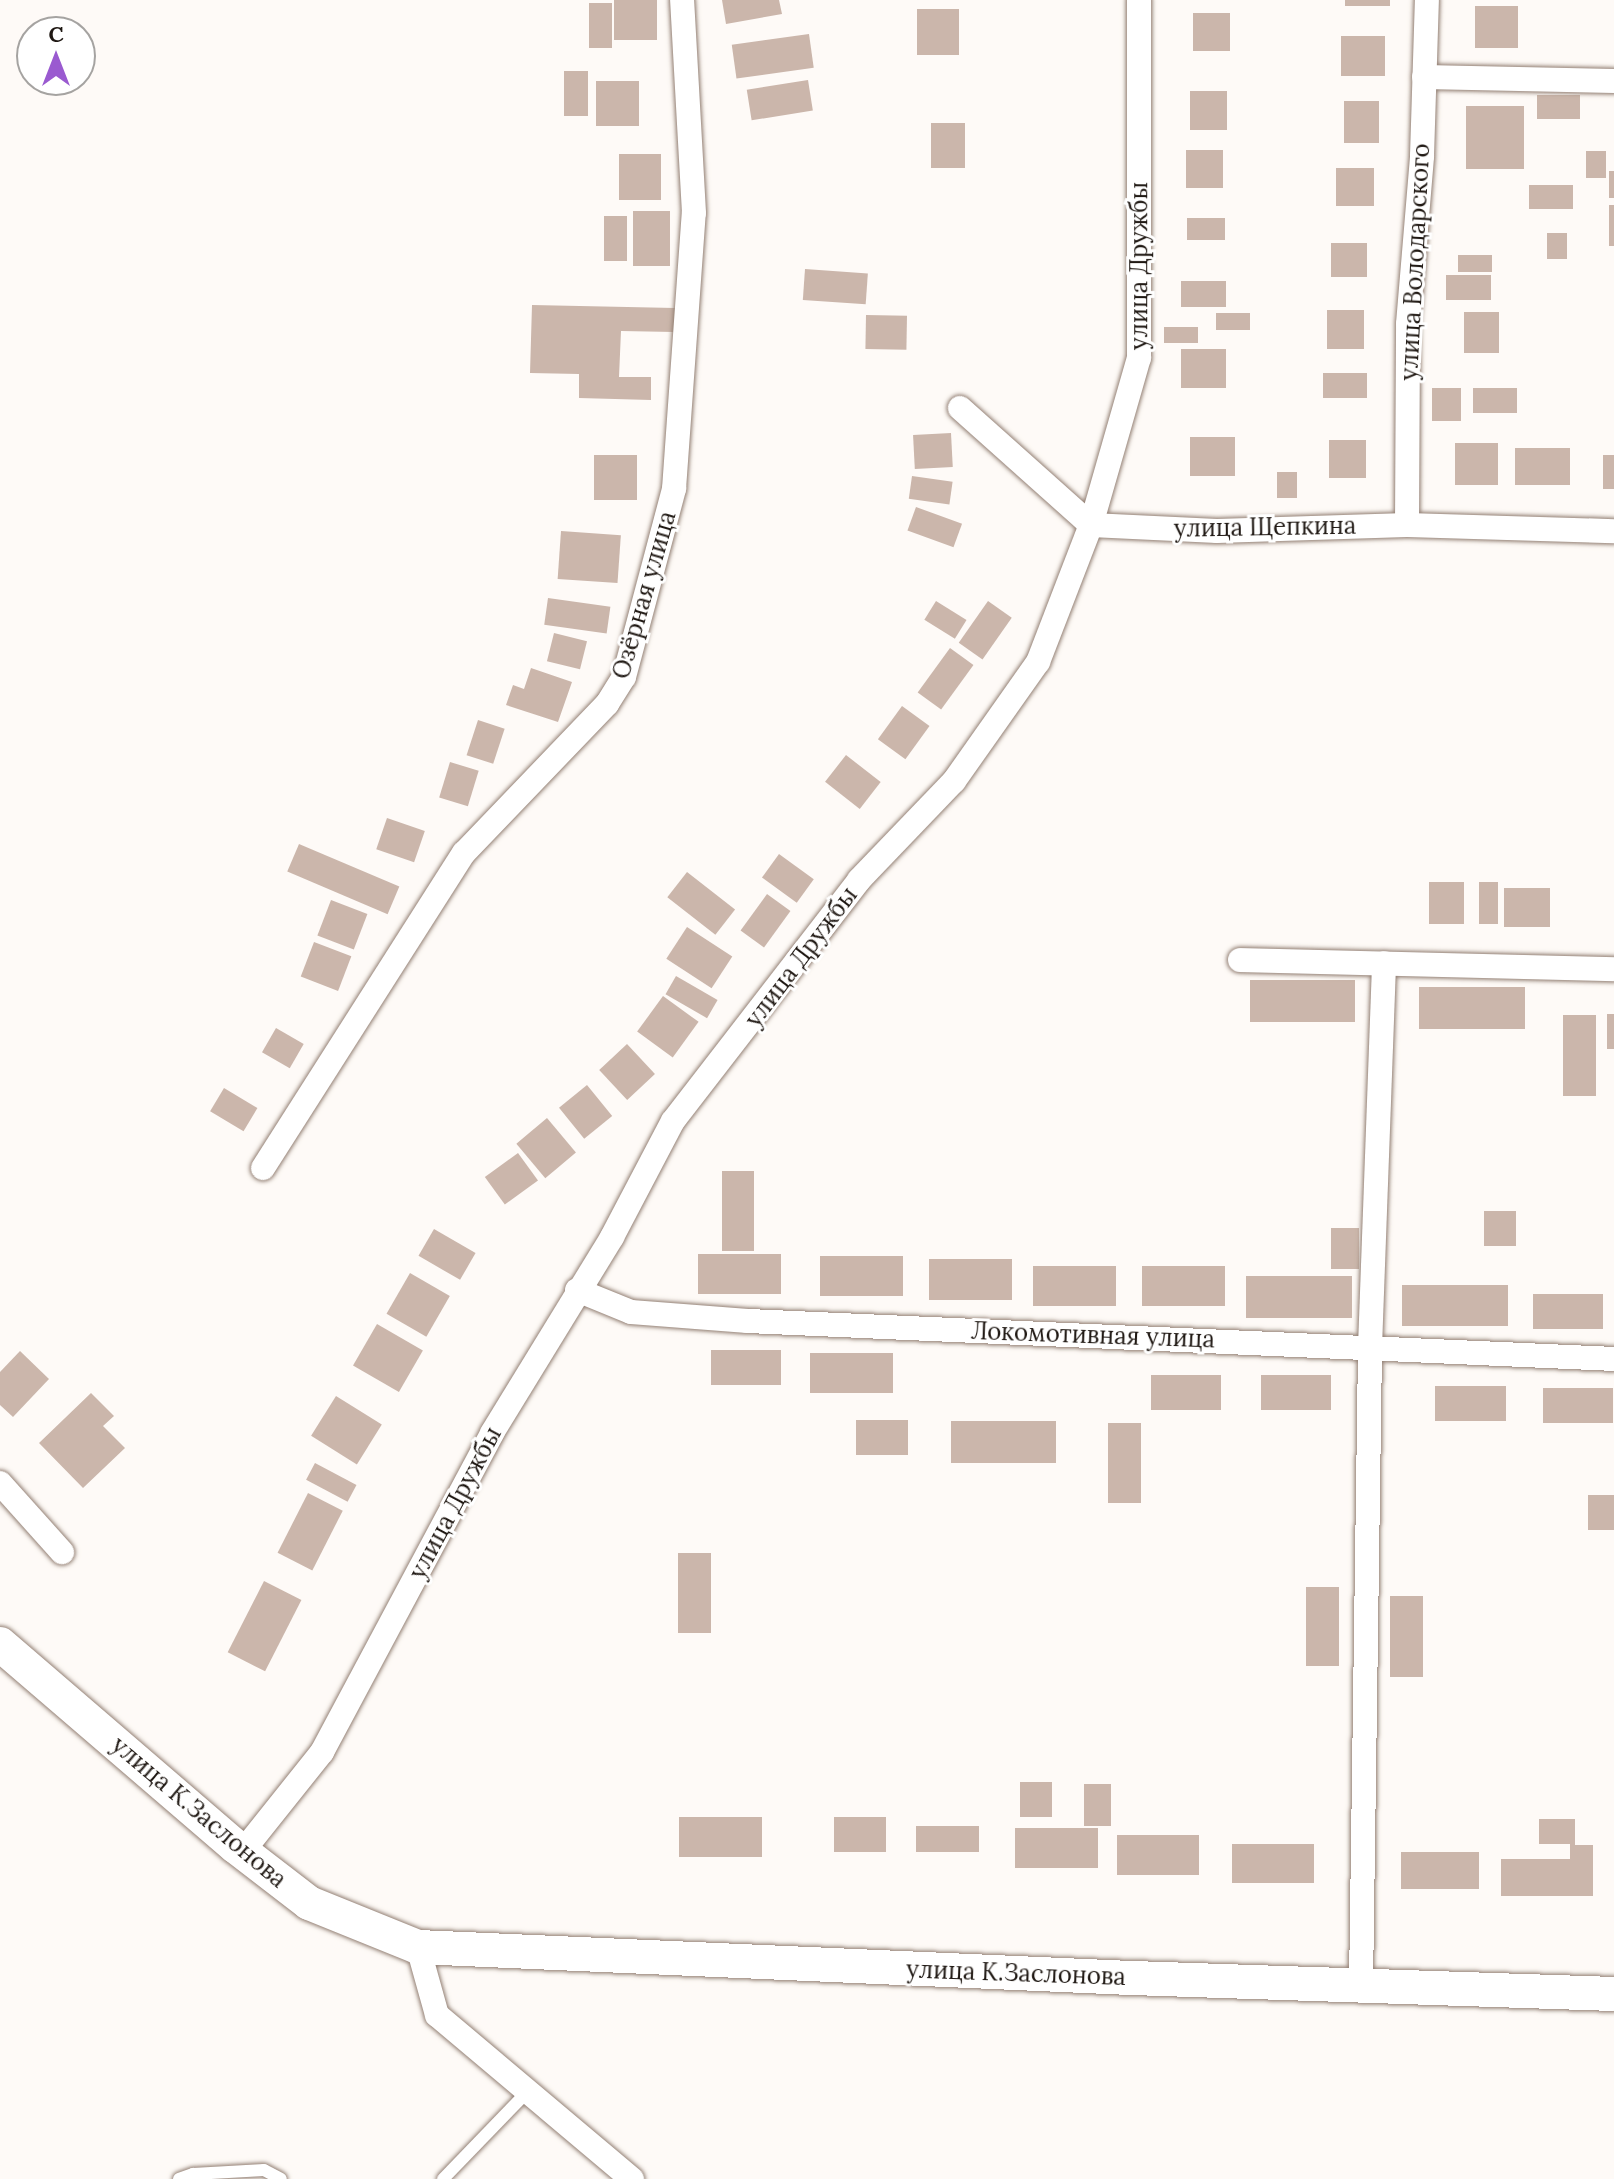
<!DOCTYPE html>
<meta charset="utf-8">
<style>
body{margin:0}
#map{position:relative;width:1614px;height:2179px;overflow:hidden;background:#fefaf7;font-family:Lora,serif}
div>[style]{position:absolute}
.building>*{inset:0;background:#cbb6ab;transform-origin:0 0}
.roads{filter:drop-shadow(0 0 2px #938074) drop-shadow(0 0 2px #938074)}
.lane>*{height:12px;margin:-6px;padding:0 6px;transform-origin:6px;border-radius:6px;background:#fff}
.street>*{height:24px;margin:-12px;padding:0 12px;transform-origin:12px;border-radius:12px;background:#fff}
.secondary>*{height:34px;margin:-17px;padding:0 17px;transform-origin:17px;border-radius:17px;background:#fff}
span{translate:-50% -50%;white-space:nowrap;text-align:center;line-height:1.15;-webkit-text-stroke:6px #fff;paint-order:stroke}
.street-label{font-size:24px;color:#1f1813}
.north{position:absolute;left:16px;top:16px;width:80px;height:80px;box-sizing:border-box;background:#fff;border:2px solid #a5a3a1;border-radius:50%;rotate:0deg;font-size:22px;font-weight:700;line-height:32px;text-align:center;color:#1f1813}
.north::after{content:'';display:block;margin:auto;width:28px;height:36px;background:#9a5ad0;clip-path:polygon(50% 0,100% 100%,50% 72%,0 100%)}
</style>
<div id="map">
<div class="building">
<div style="left:614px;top:0;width:43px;height:40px"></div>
<div style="clip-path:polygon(722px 0,779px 0,782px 14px,726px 24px)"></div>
<div style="left:1345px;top:0;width:45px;height:6px"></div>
<div style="left:589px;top:3px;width:23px;height:45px"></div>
<div style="left:1475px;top:6px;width:43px;height:42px"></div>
<div style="left:917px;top:9px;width:42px;height:46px"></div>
<div style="left:1193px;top:13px;width:37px;height:38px"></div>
<div style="left:809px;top:34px;width:34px;height:78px;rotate:82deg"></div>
<div style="left:1341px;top:36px;width:44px;height:40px"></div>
<div style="left:564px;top:71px;width:24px;height:45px"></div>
<div style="left:808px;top:80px;width:31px;height:62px;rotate:81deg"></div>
<div style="left:596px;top:81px;width:43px;height:45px"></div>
<div style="left:1190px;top:91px;width:37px;height:39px"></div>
<div style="left:1537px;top:95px;width:43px;height:24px"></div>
<div style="left:1344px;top:101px;width:35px;height:42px"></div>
<div style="left:1466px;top:106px;width:58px;height:63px"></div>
<div style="left:931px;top:123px;width:34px;height:45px"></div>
<div style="left:1186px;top:150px;width:37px;height:38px"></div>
<div style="left:1586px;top:151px;width:20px;height:27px"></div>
<div style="left:619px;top:154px;width:42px;height:46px"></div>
<div style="left:1336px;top:168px;width:38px;height:38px"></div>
<div style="left:1609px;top:171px;width:5px;height:27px"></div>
<div style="left:1529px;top:185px;width:44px;height:24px"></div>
<div style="left:1609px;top:205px;width:5px;height:41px"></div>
<div style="left:633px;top:211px;width:37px;height:55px"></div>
<div style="left:604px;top:216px;width:23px;height:45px"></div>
<div style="left:1187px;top:218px;width:38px;height:22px"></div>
<div style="left:1547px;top:233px;width:20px;height:26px"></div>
<div style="left:1331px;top:243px;width:36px;height:34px"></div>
<div style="left:1458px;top:255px;width:34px;height:17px"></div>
<div style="left:805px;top:269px;width:63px;height:31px;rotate:4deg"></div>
<div style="left:1446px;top:275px;width:45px;height:25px"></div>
<div style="left:1181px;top:281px;width:45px;height:26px"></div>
<div style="clip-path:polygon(532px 305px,675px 308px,674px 332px,621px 331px,619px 377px,651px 377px,651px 400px,579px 398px,579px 374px,530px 373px)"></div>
<div style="left:1327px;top:310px;width:37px;height:39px"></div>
<div style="left:1464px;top:312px;width:35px;height:41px"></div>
<div style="left:1216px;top:313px;width:34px;height:17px"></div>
<div style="left:866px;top:315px;width:41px;height:34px;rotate:1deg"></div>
<div style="left:1164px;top:327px;width:34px;height:16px"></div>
<div style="left:1181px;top:349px;width:45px;height:39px"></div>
<div style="left:1323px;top:373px;width:44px;height:25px"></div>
<div style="left:1432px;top:388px;width:29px;height:33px"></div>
<div style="left:1473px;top:388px;width:44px;height:25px"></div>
<div style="left:951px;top:433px;width:34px;height:38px;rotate:87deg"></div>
<div style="left:1190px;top:437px;width:45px;height:39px"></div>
<div style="left:1329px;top:440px;width:37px;height:38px"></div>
<div style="left:1455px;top:443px;width:43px;height:42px"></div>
<div style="left:1515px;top:448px;width:55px;height:37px"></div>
<div style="left:594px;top:455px;width:43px;height:45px"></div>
<div style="left:1603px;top:455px;width:11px;height:34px"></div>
<div style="left:1277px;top:472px;width:20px;height:26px"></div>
<div style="left:912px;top:476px;width:41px;height:23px;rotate:8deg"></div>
<div style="left:916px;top:507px;width:49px;height:25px;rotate:20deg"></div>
<div style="left:561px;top:531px;width:60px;height:48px;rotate:4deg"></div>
<div style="left:548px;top:598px;width:63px;height:27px;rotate:8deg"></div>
<div style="left:936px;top:601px;width:36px;height:22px;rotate:32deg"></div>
<div style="left:988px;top:601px;width:29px;height:51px;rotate:35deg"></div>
<div style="left:554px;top:633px;width:34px;height:29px;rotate:14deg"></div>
<div style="left:950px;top:648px;width:29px;height:55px;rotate:36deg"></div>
<div style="clip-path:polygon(531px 668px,572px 682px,558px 722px,506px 705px,513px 685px,524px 689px)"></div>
<div style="left:902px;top:706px;width:34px;height:41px;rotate:36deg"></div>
<div style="left:478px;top:720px;width:28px;height:37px;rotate:18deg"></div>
<div style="left:846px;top:755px;width:44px;height:34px;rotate:38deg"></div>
<div style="left:450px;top:762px;width:30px;height:37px;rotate:17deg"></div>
<div style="left:387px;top:818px;width:40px;height:33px;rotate:19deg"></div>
<div style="left:299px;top:844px;width:109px;height:30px;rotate:23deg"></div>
<div style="left:779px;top:854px;width:43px;height:29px;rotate:36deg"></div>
<div style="left:687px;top:872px;width:61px;height:32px;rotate:38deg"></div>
<div style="left:1429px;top:882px;width:35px;height:42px"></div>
<div style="left:1479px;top:882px;width:19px;height:42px"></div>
<div style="left:1504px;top:888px;width:46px;height:39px"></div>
<div style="left:767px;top:894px;width:29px;height:45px;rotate:36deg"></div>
<div style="left:331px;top:900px;width:39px;height:38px;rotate:21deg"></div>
<div style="left:687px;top:927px;width:54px;height:38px;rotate:33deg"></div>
<div style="left:314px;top:942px;width:40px;height:37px;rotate:21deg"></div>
<div style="left:676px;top:976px;width:48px;height:21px;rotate:30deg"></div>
<div style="left:1250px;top:980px;width:105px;height:42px"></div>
<div style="left:1419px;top:987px;width:106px;height:42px"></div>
<div style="left:663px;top:996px;width:44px;height:44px;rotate:36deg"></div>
<div style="left:1607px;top:1014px;width:7px;height:35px"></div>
<div style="left:1563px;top:1015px;width:33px;height:81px"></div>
<div style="left:276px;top:1028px;width:32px;height:28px;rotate:30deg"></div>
<div style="left:627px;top:1044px;width:41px;height:38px;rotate:47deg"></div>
<div style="left:587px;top:1085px;width:40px;height:36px;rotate:51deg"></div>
<div style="left:224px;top:1088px;width:39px;height:27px;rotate:31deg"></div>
<div style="left:547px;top:1118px;width:45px;height:40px;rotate:50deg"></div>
<div style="left:518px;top:1153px;width:34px;height:41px;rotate:54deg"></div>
<div style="left:722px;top:1171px;width:32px;height:80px"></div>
<div style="left:1484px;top:1211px;width:32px;height:35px"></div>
<div style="left:1331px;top:1228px;width:28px;height:41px"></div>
<div style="left:434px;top:1229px;width:48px;height:31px;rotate:30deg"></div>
<div style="left:698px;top:1254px;width:83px;height:40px"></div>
<div style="left:820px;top:1256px;width:83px;height:40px"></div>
<div style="left:929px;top:1259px;width:83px;height:41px"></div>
<div style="left:1033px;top:1266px;width:83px;height:40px"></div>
<div style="left:1142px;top:1266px;width:83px;height:40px"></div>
<div style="left:410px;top:1273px;width:46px;height:47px;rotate:30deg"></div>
<div style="left:1246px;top:1276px;width:106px;height:42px"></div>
<div style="left:1402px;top:1285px;width:106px;height:41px"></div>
<div style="left:1533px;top:1294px;width:70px;height:35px"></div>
<div style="left:377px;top:1324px;width:53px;height:48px;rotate:30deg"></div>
<div style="left:711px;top:1350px;width:70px;height:35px"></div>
<div style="clip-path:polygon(20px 1351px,49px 1379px,13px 1417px,0 1405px,0 1372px)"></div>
<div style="left:810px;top:1353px;width:83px;height:40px"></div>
<div style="left:1151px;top:1375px;width:70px;height:35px"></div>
<div style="left:1261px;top:1375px;width:70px;height:35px"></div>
<div style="left:1435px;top:1386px;width:71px;height:35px"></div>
<div style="left:1543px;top:1388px;width:70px;height:35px"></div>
<div style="clip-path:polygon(91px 1393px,114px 1416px,103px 1426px,125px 1448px,83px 1488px,39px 1443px)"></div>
<div style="left:336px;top:1396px;width:54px;height:47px;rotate:32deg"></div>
<div style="left:856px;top:1420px;width:52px;height:35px"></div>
<div style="left:951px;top:1421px;width:105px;height:42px"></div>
<div style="left:1108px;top:1423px;width:33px;height:80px"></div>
<div style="left:315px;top:1463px;width:47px;height:19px;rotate:28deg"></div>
<div style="left:308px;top:1493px;width:39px;height:67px;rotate:27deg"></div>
<div style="left:1588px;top:1495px;width:26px;height:35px"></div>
<div style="left:678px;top:1553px;width:33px;height:80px"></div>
<div style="left:264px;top:1581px;width:42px;height:80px;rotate:27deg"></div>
<div style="left:1306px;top:1587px;width:33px;height:79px"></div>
<div style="left:1390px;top:1596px;width:33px;height:81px"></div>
<div style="left:1020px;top:1782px;width:32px;height:35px"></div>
<div style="left:1084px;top:1784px;width:27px;height:42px"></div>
<div style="left:679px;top:1817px;width:83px;height:40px"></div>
<div style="left:834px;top:1817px;width:52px;height:35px"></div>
<div style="clip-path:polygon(1539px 1819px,1575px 1819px,1575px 1845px,1593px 1845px,1593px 1896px,1501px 1896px,1501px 1859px,1570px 1859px,1570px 1844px,1539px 1844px)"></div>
<div style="left:916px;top:1826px;width:63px;height:26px"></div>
<div style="left:1015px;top:1828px;width:83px;height:40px"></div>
<div style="left:1117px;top:1835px;width:82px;height:40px"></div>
<div style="left:1232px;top:1844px;width:82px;height:39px"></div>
<div style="left:1401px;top:1852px;width:78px;height:37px"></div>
</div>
<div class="roads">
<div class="lane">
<div style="left:179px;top:2179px;width:15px;rotate:-20deg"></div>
<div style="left:193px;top:2174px;width:71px;rotate:-3.2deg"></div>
<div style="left:264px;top:2170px;width:19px;rotate:28deg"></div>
<div style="left:443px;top:2179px;width:124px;rotate:-46deg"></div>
</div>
<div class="street">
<div style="left:1424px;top:77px;width:190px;rotate:1.2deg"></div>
<div style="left:960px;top:408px;width:176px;rotate:41.8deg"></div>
<div style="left:1091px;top:525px;width:126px;rotate:2.7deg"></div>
<div style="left:1217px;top:531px;width:190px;rotate:-1.8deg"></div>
<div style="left:1407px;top:525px;width:207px;rotate:1.7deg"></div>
<div style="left:1407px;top:525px;width:201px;rotate:-89.7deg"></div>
<div style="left:1408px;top:324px;width:169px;rotate:-85.2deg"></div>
<div style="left:1422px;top:156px;width:156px;rotate:-88.2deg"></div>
<div style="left:1240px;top:960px;width:374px;rotate:1.4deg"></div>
<div style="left:263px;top:1168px;width:374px;rotate:-57.5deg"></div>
<div style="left:464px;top:853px;width:207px;rotate:-46.2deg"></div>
<div style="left:607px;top:704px;width:32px;rotate:-58deg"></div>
<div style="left:624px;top:677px;width:195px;rotate:-75.1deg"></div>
<div style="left:674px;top:489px;width:277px;rotate:-85.9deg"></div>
<div style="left:694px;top:213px;width:213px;rotate:-93.2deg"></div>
<div style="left:577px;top:1290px;width:58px;rotate:22.2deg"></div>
<div style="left:631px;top:1312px;width:117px;rotate:4.4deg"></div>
<div style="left:748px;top:1321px;width:867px;rotate:2.51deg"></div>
<div style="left:0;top:1483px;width:93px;rotate:48.1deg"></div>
<div style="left:243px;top:1851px;width:127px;rotate:-51.4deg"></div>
<div style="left:322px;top:1752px;width:361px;rotate:-61.9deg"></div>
<div style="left:492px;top:1433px;width:230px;rotate:-58.5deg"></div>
<div style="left:612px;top:1237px;width:131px;rotate:-62.3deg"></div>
<div style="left:673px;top:1121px;width:304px;rotate:-52.3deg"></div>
<div style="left:859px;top:880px;width:137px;rotate:-46.2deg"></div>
<div style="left:954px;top:781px;width:146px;rotate:-54.8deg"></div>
<div style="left:1038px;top:662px;width:147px;rotate:-68.9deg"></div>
<div style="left:1091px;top:525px;width:174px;rotate:-74deg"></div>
<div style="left:1139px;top:358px;width:358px;rotate:-90deg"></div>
<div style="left:418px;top:1947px;width:71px;rotate:74.4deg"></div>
<div style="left:437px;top:2015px;width:255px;rotate:40.1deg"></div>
<div style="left:1361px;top:1986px;width:639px;rotate:-89.19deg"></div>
<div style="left:1370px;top:1347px;width:384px;rotate:-87.9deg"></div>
</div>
<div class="secondary">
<div style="left:0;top:1644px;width:310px;rotate:40.7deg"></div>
<div style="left:235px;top:1846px;width:93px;rotate:37.6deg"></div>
<div style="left:309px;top:1903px;width:118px;rotate:22deg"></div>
<div style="left:418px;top:1947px;width:715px;rotate:2.49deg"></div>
<div style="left:1132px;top:1978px;width:482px;rotate:1.9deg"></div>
</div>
</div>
<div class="street-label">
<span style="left:1415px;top:262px;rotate:-87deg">улица Володарского</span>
<span style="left:1139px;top:266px;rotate:-90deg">улица Дружбы</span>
<span style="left:1265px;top:527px;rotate:-1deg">улица Щепкина</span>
<span style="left:644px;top:595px;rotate:-74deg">Озёрная улица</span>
<span style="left:801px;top:957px;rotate:-53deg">улица Дружбы</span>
<span style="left:1093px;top:1335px;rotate:2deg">Локомотивная улица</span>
<span style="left:455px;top:1503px;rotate:-62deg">улица Дружбы</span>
<span style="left:199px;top:1812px;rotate:40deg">улица К.Заслонова</span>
<span style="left:1016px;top:1973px;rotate:2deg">улица К.Заслонова</span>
</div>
<div class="north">С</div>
</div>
